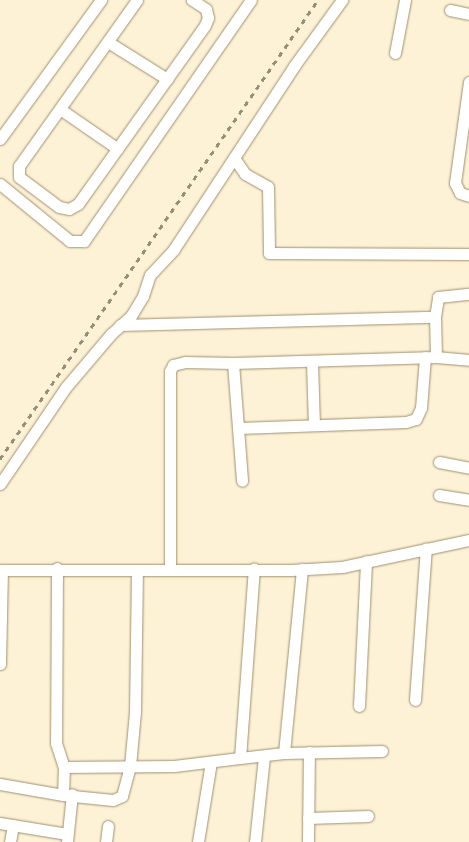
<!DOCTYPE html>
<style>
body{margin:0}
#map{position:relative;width:469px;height:842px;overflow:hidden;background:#fef2d6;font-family:Raleway,sans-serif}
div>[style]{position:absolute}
.roads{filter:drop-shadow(0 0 1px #9e906f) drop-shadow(0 0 1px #9e906f)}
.minor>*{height:11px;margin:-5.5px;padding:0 5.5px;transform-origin:5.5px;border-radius:5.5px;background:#fff}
.rail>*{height:3px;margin-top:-1.5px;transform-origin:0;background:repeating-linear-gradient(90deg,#978e79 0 5px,transparent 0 10px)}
span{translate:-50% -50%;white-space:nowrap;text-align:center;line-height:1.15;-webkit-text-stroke:3.5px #fff;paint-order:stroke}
</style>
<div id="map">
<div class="roads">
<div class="minor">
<div style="left:137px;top:0;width:204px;rotate:125.4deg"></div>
<div style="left:19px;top:166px;width:11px;rotate:90deg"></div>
<div style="left:19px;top:177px;width:50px;rotate:36.9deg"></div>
<div style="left:59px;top:207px;width:10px;rotate:11deg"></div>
<div style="left:69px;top:209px;width:10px;rotate:-29deg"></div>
<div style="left:78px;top:204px;width:219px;rotate:-54.6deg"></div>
<div style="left:205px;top:25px;width:8px;rotate:-67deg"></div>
<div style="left:208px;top:18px;width:9px;rotate:-103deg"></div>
<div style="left:206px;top:9px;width:17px;rotate:-147deg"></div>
<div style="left:450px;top:10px;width:19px;rotate:12deg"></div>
<div style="left:108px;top:42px;width:70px;rotate:32.1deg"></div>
<div style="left:395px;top:53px;width:54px;rotate:-79.3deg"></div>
<div style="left:469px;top:82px;width:102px;rotate:97.9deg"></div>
<div style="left:455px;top:183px;width:11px;rotate:63deg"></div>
<div style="left:460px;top:193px;width:9px;rotate:18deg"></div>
<div style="left:60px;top:109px;width:70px;rotate:34.6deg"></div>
<div style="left:0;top:139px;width:172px;rotate:-54deg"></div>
<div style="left:234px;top:158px;width:19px;rotate:55deg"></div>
<div style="left:245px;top:174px;width:26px;rotate:29deg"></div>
<div style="left:268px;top:187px;width:66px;rotate:89.1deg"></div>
<div style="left:269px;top:253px;width:200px;rotate:0.3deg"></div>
<div style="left:0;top:184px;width:90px;rotate:39.2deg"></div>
<div style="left:70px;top:241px;width:14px"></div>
<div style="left:84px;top:241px;width:293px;rotate:-55.3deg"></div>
<div style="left:120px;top:325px;width:315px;rotate:-1.5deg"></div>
<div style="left:436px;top:357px;width:40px;rotate:-91.4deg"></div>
<div style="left:435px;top:317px;width:20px;rotate:-81deg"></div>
<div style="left:438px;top:297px;width:31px;rotate:-6deg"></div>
<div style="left:312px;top:362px;width:63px;rotate:88.2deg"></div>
<div style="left:233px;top:363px;width:118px;rotate:85.6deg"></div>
<div style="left:239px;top:428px;width:167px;rotate:-2.1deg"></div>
<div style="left:406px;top:422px;width:10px;rotate:-17deg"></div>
<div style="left:416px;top:419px;width:12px;rotate:-66deg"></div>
<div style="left:421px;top:408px;width:51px;rotate:-85.5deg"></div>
<div style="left:439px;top:462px;width:31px;rotate:11deg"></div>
<div style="left:0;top:484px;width:117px;rotate:-55.8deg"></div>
<div style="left:66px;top:387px;width:70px;rotate:-49.7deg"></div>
<div style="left:111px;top:334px;width:27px;rotate:-42deg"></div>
<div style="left:131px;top:316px;width:23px;rotate:-59deg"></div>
<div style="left:143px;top:296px;width:22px;rotate:-72deg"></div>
<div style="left:150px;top:275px;width:35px;rotate:-47deg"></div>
<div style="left:174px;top:249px;width:219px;rotate:-56.7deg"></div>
<div style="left:294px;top:66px;width:82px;rotate:-54deg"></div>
<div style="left:439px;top:495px;width:30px;rotate:9deg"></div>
<div style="left:57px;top:568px;width:175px;rotate:90.3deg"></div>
<div style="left:56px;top:743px;width:25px;rotate:72deg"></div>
<div style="left:0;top:570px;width:291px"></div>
<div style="left:291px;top:570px;width:51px;rotate:-3.4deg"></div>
<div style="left:342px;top:567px;width:130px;rotate:-12deg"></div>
<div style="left:170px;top:570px;width:199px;rotate:-90deg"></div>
<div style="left:170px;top:371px;width:7px;rotate:-63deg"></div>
<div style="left:173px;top:365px;width:12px;rotate:-14deg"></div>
<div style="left:185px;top:362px;width:48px;rotate:1.2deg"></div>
<div style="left:233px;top:363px;width:203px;rotate:-1.7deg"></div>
<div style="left:436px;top:357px;width:33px;rotate:5deg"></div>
<div style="left:0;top:664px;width:94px;rotate:-88.8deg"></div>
<div style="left:415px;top:700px;width:152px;rotate:-85.9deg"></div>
<div style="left:359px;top:706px;width:145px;rotate:-87.2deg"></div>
<div style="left:284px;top:753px;width:98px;rotate:-1.2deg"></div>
<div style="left:240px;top:758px;width:44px;rotate:-6.5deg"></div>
<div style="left:284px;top:753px;width:185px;rotate:-84.4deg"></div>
<div style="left:0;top:784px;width:64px;rotate:9.9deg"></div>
<div style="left:63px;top:795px;width:50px;rotate:5.7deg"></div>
<div style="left:113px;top:800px;width:10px;rotate:-24deg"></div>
<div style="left:122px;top:796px;width:31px;rotate:-75deg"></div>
<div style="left:130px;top:766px;width:54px;rotate:-84.7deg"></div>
<div style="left:135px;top:712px;width:141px;rotate:-89.2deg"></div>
<div style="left:63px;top:795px;width:28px;rotate:-88deg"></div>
<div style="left:64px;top:767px;width:110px;rotate:-0.5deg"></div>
<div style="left:174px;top:766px;width:66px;rotate:-6.9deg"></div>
<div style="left:240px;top:758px;width:190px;rotate:-85.8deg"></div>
<div style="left:308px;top:818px;width:60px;rotate:-1.9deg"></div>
<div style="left:0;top:823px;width:68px;rotate:9.3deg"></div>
<div style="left:10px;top:842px;width:17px;rotate:-80deg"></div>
<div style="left:67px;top:842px;width:48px;rotate:-84.1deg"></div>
<div style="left:106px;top:842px;width:16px;rotate:-83deg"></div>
<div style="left:198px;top:842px;width:81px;rotate:-80.8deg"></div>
<div style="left:255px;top:842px;width:86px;rotate:-84deg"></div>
<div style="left:308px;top:842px;width:90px;rotate:-89.4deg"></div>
</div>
</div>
<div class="rail">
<div style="left:0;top:459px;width:558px;rotate:-55.29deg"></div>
</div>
</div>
